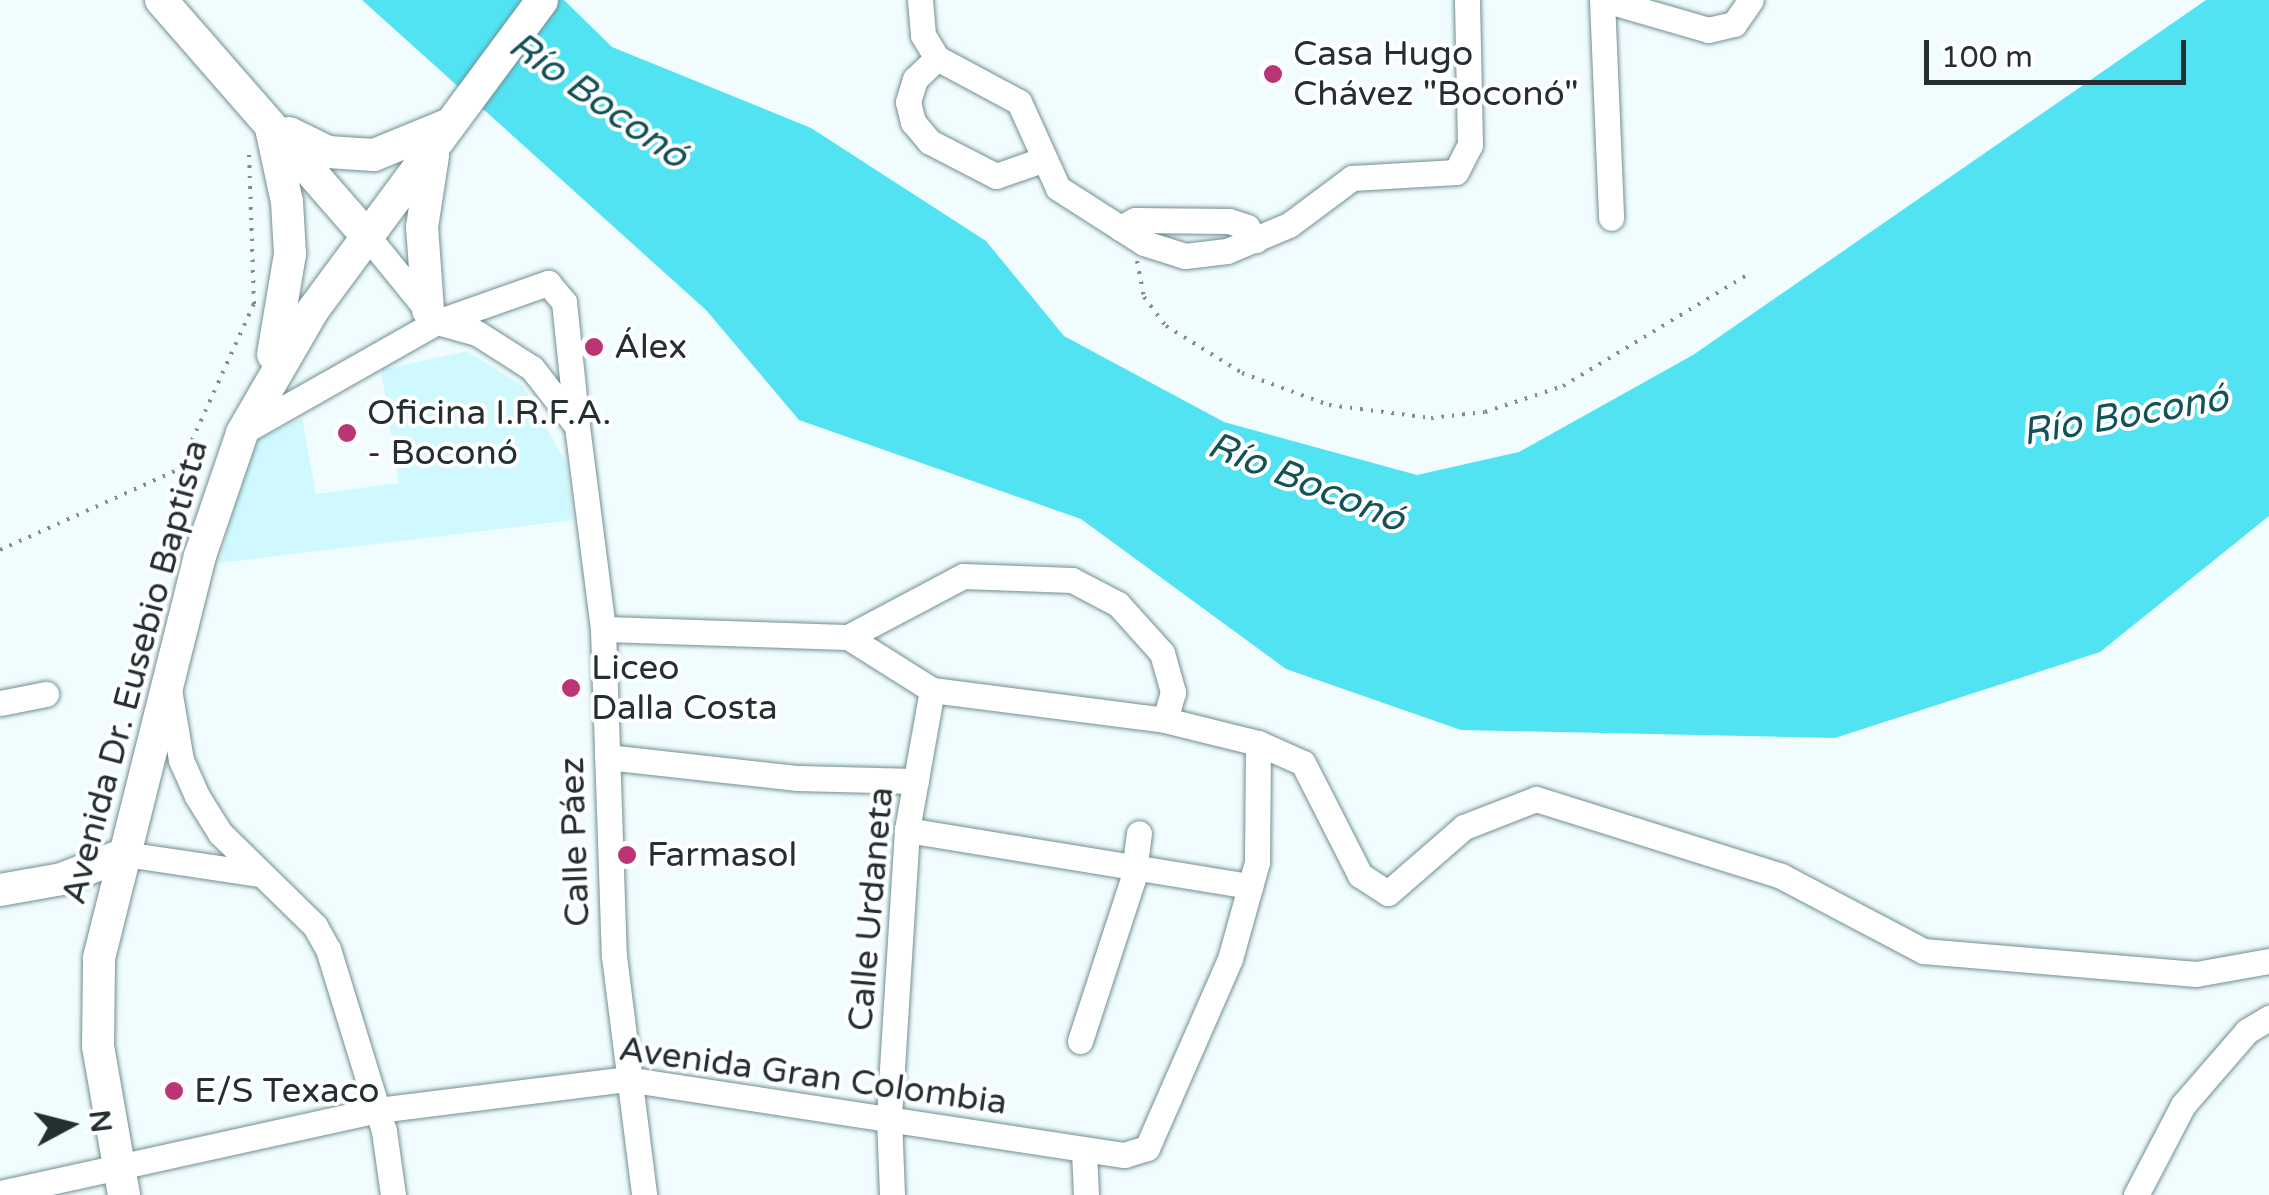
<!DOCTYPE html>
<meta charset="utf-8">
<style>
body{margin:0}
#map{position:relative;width:2269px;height:1195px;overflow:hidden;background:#f0fcfe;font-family:"Varela Round",sans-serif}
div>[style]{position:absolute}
.built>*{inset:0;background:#cff9fe}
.water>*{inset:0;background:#52e3f3}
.path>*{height:4px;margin-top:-2px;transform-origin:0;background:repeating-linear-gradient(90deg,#808c8e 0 2.5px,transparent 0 10.5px)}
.roads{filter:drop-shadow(0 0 2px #718f92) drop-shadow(0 0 2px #718f92)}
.minor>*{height:25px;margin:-12.5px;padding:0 12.5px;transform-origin:12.5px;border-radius:12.5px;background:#fff}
.major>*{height:32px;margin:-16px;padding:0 16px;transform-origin:16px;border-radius:16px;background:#fff}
.dots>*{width:28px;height:28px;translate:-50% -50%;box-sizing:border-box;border:5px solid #fff;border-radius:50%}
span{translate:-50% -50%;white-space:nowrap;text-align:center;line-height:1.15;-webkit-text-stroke:8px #fff;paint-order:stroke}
.poi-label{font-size:35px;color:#232f31}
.left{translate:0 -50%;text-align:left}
.street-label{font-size:35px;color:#232f31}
.water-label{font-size:38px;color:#145259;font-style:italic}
.north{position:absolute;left:20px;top:1075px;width:100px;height:100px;-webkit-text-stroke:8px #fff;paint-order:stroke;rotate:83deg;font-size:28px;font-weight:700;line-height:40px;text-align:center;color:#232f31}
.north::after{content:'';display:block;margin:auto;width:35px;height:45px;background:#232f31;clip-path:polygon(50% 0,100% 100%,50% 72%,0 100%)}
.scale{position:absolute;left:1924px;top:40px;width:262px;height:45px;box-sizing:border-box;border:5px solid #232f31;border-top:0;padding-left:12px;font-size:30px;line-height:35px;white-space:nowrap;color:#232f31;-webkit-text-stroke:8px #fff;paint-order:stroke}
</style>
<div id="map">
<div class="built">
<div style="clip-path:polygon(467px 351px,523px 386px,566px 463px,573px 520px,219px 563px,253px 442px,302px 418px,316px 494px,399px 483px,381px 370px)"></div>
</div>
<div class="water">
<div style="clip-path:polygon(362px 0,564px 0,612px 47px,811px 128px,986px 241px,1064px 336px,1224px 422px,1417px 475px,1519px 452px,1693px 355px,2206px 0,2269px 0,2269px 516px,2100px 652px,1835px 738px,1461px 730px,1286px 669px,1081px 519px,799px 420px,706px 310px)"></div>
</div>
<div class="path">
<div style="left:1137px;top:261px;width:37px;rotate:79deg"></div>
<div style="left:1144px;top:297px;width:36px;rotate:53deg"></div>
<div style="left:1166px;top:326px;width:89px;rotate:31.7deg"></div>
<div style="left:1242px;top:373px;width:93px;rotate:20.2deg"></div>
<div style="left:1329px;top:405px;width:103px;rotate:7.3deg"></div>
<div style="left:1431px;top:418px;width:54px;rotate:-6.3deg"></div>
<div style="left:1485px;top:412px;width:82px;rotate:-18.4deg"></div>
<div style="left:1563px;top:386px;width:218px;rotate:-31.1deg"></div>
<div style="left:0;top:550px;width:196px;rotate:-24.3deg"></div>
<div style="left:179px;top:469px;width:181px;rotate:-65.6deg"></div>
<div style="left:254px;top:304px;width:152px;rotate:-91.9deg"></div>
</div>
<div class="roads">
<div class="minor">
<div style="left:920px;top:0;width:35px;rotate:85deg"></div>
<div style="left:923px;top:35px;width:27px;rotate:59deg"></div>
<div style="left:937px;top:58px;width:93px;rotate:28.2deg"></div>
<div style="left:1019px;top:102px;width:94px;rotate:65.6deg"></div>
<div style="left:1058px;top:188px;width:102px;rotate:32.6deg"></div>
<div style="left:1144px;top:243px;width:43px;rotate:17.6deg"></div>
<div style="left:1185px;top:256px;width:42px;rotate:-6.8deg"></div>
<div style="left:1227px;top:251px;width:67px;rotate:-22.8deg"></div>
<div style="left:1289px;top:225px;width:79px;rotate:-36.7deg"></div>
<div style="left:1352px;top:178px;width:104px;rotate:-3.3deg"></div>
<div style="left:1456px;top:172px;width:30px;rotate:-63deg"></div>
<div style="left:1470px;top:145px;width:145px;rotate:-91.2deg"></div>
<div style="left:1602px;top:0;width:218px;rotate:87.6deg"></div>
<div style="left:1605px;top:0;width:107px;rotate:16.2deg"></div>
<div style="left:1708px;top:30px;width:27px;rotate:-13deg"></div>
<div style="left:1734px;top:24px;width:29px;rotate:-55deg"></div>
<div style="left:937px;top:58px;width:30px;rotate:136deg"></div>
<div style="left:915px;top:79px;width:24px;rotate:107deg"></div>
<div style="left:908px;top:102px;width:21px;rotate:76deg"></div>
<div style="left:913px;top:122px;width:26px;rotate:50deg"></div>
<div style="left:930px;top:142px;width:74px;rotate:27.3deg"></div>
<div style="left:996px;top:176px;width:49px;rotate:-19.2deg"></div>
<div style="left:1120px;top:228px;width:17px;rotate:-28deg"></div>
<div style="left:1135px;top:220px;width:94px;rotate:0.6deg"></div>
<div style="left:1229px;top:221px;width:19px;rotate:18deg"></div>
<div style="left:1247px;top:227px;width:16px;rotate:55deg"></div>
<div style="left:368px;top:237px;width:109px;rotate:50.9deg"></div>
<div style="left:437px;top:322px;width:41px;rotate:15.4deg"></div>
<div style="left:477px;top:333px;width:65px;rotate:32.5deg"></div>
<div style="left:532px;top:368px;width:73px;rotate:52.2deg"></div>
<div style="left:577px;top:426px;width:205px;rotate:82.7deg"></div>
<div style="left:603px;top:629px;width:327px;rotate:88.1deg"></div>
<div style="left:614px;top:956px;width:241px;rotate:82.8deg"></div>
<div style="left:244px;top:431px;width:222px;rotate:-29.5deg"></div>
<div style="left:437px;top:322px;width:118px;rotate:-19.4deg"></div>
<div style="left:548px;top:283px;width:25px;rotate:50deg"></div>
<div style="left:564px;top:302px;width:125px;rotate:84deg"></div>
<div style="left:603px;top:629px;width:245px;rotate:1.9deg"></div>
<div style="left:848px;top:637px;width:99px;rotate:32.2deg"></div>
<div style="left:932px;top:690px;width:235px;rotate:7.3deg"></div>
<div style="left:1165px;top:720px;width:96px;rotate:13.9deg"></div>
<div style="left:1258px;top:743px;width:49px;rotate:24deg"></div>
<div style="left:1303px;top:763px;width:126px;rotate:63deg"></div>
<div style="left:1360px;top:875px;width:33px;rotate:33deg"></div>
<div style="left:1388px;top:893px;width:101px;rotate:-41deg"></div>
<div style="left:1464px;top:827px;width:77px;rotate:-21.3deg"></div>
<div style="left:1536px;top:799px;width:257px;rotate:17.4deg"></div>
<div style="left:1781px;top:876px;width:161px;rotate:27.8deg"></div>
<div style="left:1923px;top:951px;width:274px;rotate:4.8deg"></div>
<div style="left:2196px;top:974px;width:74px;rotate:-10.1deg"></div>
<div style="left:848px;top:637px;width:130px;rotate:-27.9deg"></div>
<div style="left:963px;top:576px;width:109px;rotate:2.1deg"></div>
<div style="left:1072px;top:580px;width:52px;rotate:27.6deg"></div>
<div style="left:1118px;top:604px;width:66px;rotate:48.1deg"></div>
<div style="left:1162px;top:653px;width:41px;rotate:74.2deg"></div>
<div style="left:1173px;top:692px;width:29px;rotate:106deg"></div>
<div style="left:169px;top:689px;width:72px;rotate:80.4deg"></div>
<div style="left:181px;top:760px;width:39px;rotate:66deg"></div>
<div style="left:197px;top:796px;width:44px;rotate:58.1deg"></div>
<div style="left:220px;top:833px;width:133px;rotate:44.4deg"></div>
<div style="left:315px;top:926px;width:26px;rotate:61deg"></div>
<div style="left:328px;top:949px;width:190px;rotate:72.9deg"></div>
<div style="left:384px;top:1131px;width:65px;rotate:82deg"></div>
<div style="left:0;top:703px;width:47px;rotate:-11.1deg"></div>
<div style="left:607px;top:757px;width:192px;rotate:6.3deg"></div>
<div style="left:798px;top:778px;width:118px;rotate:1.5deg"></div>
<div style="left:907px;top:830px;width:348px;rotate:9.3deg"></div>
<div style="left:125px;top:854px;width:135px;rotate:8.5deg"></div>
<div style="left:1080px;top:1041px;width:170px;rotate:-71.9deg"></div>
<div style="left:1133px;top:879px;width:46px;rotate:-82.6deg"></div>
<div style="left:1084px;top:1150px;width:45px;rotate:87.5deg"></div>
<div style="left:0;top:1193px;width:387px;rotate:-12.4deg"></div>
<div style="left:378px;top:1110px;width:250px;rotate:-7.1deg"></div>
<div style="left:626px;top:1079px;width:504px;rotate:8.68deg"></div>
<div style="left:1124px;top:1155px;width:24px;rotate:-17deg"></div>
<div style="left:1147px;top:1148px;width:206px;rotate:-66.3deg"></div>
<div style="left:1230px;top:959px;width:101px;rotate:-74.4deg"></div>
<div style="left:1257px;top:862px;width:119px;rotate:-89.5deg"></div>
<div style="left:892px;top:1195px;width:79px;rotate:-92.2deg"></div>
<div style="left:889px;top:1116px;width:287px;rotate:-86.4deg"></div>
<div style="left:907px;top:830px;width:142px;rotate:-79.9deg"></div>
<div style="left:2136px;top:1195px;width:102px;rotate:-62.4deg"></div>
<div style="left:2183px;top:1105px;width:98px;rotate:-49.1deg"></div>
<div style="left:2247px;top:1031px;width:26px;rotate:-31deg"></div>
</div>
<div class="major">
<div style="left:161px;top:0;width:315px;rotate:48.9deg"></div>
<div style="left:271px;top:128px;width:76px;rotate:77.8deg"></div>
<div style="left:287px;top:202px;width:52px;rotate:86.7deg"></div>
<div style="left:290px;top:254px;width:102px;rotate:99.6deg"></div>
<div style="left:289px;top:133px;width:43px;rotate:26deg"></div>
<div style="left:328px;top:152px;width:46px;rotate:3.7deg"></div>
<div style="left:374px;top:155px;width:77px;rotate:-22.2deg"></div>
<div style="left:428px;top:310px;width:83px;rotate:-94.1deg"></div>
<div style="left:422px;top:227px;width:72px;rotate:-81.2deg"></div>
<div style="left:0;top:890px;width:63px;rotate:-10.1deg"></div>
<div style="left:62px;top:879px;width:68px;rotate:-21.6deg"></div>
<div style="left:124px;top:1195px;width:151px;rotate:-99.9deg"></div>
<div style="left:98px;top:1046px;width:88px;rotate:-89.3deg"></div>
<div style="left:99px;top:958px;width:414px;rotate:-75.9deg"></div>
<div style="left:200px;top:556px;width:130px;rotate:-71.1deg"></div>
<div style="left:242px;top:433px;width:142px;rotate:-60deg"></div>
<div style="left:313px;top:310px;width:385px;rotate:-53.5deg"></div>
</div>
</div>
<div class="dots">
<div style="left:1273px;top:74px;background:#bb3476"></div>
<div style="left:594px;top:347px;background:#bb3476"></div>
<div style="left:347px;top:433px;background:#bb3476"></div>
<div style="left:571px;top:688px;background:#bb3476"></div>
<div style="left:627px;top:855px;background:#bb3476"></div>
<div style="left:174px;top:1091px;background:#bb3476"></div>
</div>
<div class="poi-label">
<span class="left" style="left:1293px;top:74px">Casa Hugo<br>Chávez "Boconó"</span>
<span class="left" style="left:614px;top:347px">Álex</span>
<span class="left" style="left:367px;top:433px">Oficina I.R.F.A.<br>- Boconó</span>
<span class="left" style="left:591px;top:688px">Liceo<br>Dalla Costa</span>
<span class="left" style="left:647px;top:855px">Farmasol</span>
<span class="left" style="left:194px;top:1091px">E/S Texaco</span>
</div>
<div class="street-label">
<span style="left:135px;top:672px;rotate:-75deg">Avenida Dr. Eusebio Baptista</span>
<span style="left:575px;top:842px;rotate:-92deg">Calle Páez</span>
<span style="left:871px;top:909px;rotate:-85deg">Calle Urdaneta</span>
<span style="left:813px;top:1076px;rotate:8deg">Avenida Gran Colombia</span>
</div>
<div class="water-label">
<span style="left:598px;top:101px;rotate:35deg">Río Boconó</span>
<span style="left:2125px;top:416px;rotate:-10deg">Río Boconó</span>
<span style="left:1306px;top:483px;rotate:22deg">Río Boconó</span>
</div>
<div class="north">N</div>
<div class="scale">100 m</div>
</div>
